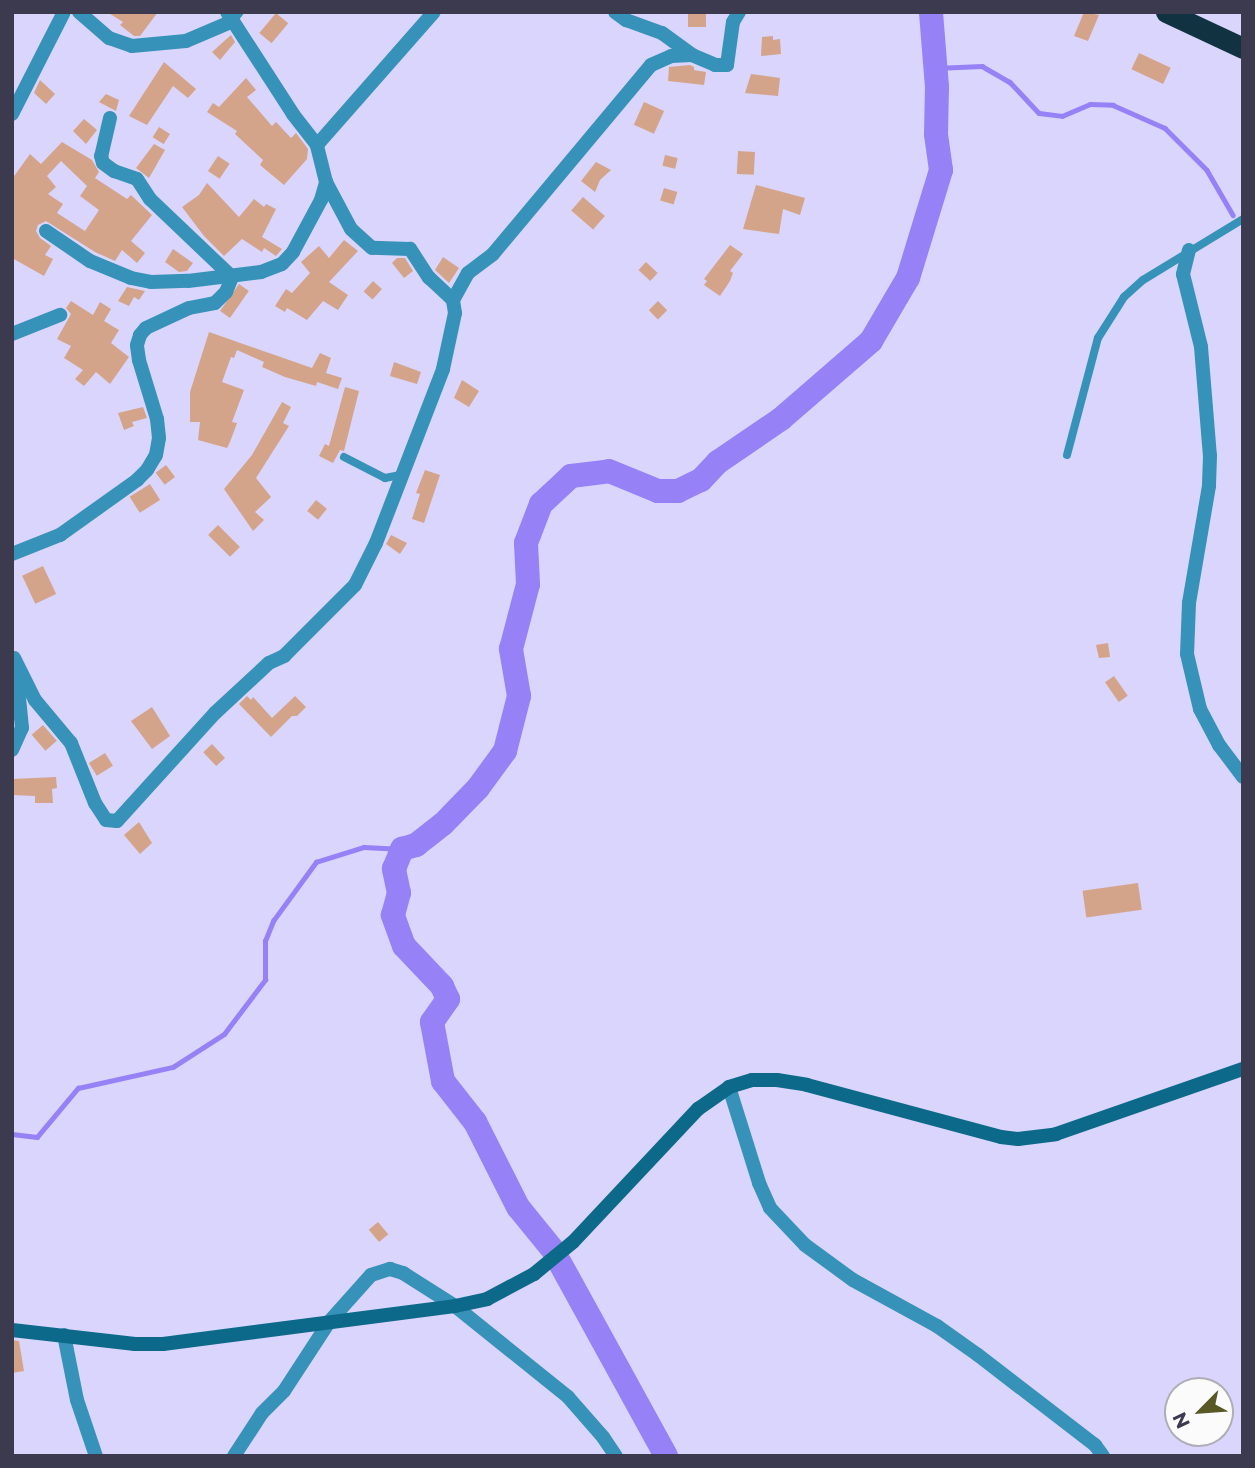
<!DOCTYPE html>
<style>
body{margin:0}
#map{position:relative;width:1255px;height:1468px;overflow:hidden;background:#d9d5fc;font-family:Montserrat,sans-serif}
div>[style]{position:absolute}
.stream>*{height:4.5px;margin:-2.25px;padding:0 2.25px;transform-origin:2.25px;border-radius:2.25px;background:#9781f6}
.river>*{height:24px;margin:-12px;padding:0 12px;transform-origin:12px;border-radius:12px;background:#9781f6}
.building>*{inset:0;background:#d4a48a;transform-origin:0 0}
.lane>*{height:8px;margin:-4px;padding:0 4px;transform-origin:4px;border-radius:4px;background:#3792b9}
.street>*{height:14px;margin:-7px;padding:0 7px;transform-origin:7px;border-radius:7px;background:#3792b9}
.secondary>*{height:14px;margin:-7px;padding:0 7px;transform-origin:7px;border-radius:7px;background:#0d698a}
.highway>*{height:21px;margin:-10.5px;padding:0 10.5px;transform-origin:10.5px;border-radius:10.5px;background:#113240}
span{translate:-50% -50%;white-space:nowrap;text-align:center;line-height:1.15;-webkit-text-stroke:5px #fbfbfb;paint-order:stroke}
.frame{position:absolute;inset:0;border:14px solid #3c3a4e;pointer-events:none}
.north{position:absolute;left:1164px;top:1377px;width:70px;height:70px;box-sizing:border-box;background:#fbfbfb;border:2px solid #afaeb6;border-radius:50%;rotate:245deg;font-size:19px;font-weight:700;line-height:28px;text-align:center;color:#3c3a4e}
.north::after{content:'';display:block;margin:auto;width:24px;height:32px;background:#585926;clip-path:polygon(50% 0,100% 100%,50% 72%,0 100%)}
</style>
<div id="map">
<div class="stream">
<div style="left:935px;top:68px;width:47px;rotate:-2.4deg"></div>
<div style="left:982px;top:66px;width:32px;rotate:30deg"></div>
<div style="left:1010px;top:82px;width:42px;rotate:46.9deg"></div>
<div style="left:1039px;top:113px;width:23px;rotate:7deg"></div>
<div style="left:1062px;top:116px;width:30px;rotate:-23deg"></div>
<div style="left:1090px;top:104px;width:23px;rotate:2deg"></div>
<div style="left:1113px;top:105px;width:57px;rotate:23.9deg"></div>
<div style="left:1165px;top:128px;width:59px;rotate:45deg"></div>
<div style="left:1207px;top:170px;width:52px;rotate:60deg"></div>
<div style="left:12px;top:1134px;width:25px;rotate:7deg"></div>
<div style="left:37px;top:1137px;width:64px;rotate:-50.1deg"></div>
<div style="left:78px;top:1088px;width:97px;rotate:-12.5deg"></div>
<div style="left:173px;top:1067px;width:61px;rotate:-32.9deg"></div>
<div style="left:224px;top:1034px;width:68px;rotate:-52.8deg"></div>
<div style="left:265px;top:980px;width:39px;rotate:-90deg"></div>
<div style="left:265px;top:941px;width:22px;rotate:-68deg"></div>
<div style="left:273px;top:921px;width:73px;rotate:-53.9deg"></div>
<div style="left:316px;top:862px;width:50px;rotate:-17.4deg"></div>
<div style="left:364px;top:847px;width:38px;rotate:3deg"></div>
</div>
<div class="river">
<div style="left:553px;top:1250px;width:55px;rotate:-129.1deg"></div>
<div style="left:518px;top:1207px;width:95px;rotate:-116.8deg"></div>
<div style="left:475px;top:1122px;width:52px;rotate:-128deg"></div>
<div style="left:443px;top:1081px;width:60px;rotate:-100.6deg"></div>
<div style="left:432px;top:1022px;width:28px;rotate:-55deg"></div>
<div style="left:448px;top:999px;width:14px;rotate:-115deg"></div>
<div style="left:442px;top:986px;width:55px;rotate:-133.5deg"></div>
<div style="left:404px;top:946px;width:33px;rotate:-110deg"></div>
<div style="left:393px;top:915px;width:23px;rotate:-75deg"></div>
<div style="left:399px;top:893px;width:25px;rotate:-102deg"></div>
<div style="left:394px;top:869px;width:22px;rotate:-68deg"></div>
<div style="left:402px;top:849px;width:15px;rotate:-16deg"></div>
<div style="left:416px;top:845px;width:34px;rotate:-38deg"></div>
<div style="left:443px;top:824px;width:50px;rotate:-45.8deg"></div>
<div style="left:478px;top:788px;width:46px;rotate:-53.9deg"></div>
<div style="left:505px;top:751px;width:57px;rotate:-75.7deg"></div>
<div style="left:519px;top:696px;width:48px;rotate:-99.7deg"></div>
<div style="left:511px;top:649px;width:67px;rotate:-75.3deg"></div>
<div style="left:528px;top:584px;width:41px;rotate:-92.8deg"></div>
<div style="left:526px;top:543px;width:42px;rotate:-69deg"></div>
<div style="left:541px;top:504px;width:41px;rotate:-43deg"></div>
<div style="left:571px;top:476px;width:38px;rotate:-7deg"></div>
<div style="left:609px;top:471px;width:53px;rotate:22.2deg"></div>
<div style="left:658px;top:491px;width:20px"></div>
<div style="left:678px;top:491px;width:25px;rotate:-26deg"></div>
<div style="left:701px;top:480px;width:25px;rotate:-47deg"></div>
<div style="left:718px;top:462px;width:76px;rotate:-34.3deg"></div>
<div style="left:781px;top:419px;width:119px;rotate:-40.9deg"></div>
<div style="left:871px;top:341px;width:73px;rotate:-59.6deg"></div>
<div style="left:908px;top:278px;width:113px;rotate:-73deg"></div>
<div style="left:941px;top:170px;width:36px;rotate:-98deg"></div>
<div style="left:936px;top:134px;width:47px;rotate:-88.8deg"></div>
<div style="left:937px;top:87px;width:75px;rotate:-94.6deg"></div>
<div style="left:560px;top:1263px;width:220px;rotate:61.2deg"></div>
</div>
<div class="building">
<div style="clip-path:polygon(107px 12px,158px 12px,140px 36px,134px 36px,120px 25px,123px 22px)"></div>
<div style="left:688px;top:12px;width:18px;height:15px"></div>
<div style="clip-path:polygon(1084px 12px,1099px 15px,1088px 41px,1074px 36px)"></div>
<div style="left:276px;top:13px;width:16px;height:26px;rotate:40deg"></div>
<div style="clip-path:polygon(231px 35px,235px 42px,220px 60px,212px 52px)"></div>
<div style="clip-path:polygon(773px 36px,773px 40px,780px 39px,781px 54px,761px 56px,762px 37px)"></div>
<div style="left:1139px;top:53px;width:35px;height:18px;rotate:25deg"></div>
<div style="clip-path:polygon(164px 62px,196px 89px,188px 98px,173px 86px,147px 125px,129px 116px)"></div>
<div style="clip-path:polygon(690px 65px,694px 67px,694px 70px,706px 72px,704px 85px,668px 81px,669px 67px)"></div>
<div style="clip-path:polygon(751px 74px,780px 78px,778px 96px,745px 93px)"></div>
<div style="clip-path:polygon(246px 78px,256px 90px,247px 97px,272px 126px,276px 122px,291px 138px,296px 133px,308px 149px,307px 159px,284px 185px,260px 165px,263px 160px,235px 134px,237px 131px,207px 112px,213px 103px,219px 107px)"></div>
<div style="clip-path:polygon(40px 80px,55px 94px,46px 104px,34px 93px)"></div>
<div style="clip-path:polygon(106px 94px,119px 100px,116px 111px,99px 102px)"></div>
<div style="left:644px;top:102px;width:22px;height:25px;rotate:24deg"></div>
<div style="clip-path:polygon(84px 119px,97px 130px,86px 144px,73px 131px)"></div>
<div style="left:159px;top:127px;width:13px;height:12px;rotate:32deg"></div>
<div style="clip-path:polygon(evenodd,62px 142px,92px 160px,99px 172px,95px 178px,127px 199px,131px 195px,152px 215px,131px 241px,145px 253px,137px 263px,122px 250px,115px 261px,95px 252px,46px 221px,38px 225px,36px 231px,40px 238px,51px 246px,45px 255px,53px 259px,44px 276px,12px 258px,12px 179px,30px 154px,41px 164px,62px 142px,61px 161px,87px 186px,80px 196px,99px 210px,85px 231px,57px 213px,63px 204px,48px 194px,56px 187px,47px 176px,61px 161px)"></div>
<div style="clip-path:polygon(154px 144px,165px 150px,149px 178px,136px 168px)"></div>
<div style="left:738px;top:151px;width:17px;height:23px;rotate:3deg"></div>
<div style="left:665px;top:155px;width:13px;height:11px;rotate:13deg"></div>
<div style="left:218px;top:156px;width:14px;height:18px;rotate:34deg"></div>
<div style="clip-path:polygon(596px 162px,611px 170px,600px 180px,595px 192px,581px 181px)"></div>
<div style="clip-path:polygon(207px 183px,239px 217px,254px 199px,264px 207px,266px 204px,276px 209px,262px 237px,282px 249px,276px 256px,264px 248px,262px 252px,242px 239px,224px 256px,204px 236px,182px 207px,199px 195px)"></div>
<div style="clip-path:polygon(756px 185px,805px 198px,800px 215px,783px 209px,779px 234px,743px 229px)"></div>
<div style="left:664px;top:188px;width:14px;height:13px;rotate:17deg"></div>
<div style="left:583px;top:197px;width:29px;height:18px;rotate:41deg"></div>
<div style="clip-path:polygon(344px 240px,358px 251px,329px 282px,348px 295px,338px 310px,323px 301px,307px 320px,287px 308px,285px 312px,275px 306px,286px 289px,292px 293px,310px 273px,301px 262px,319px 246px,329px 258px)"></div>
<div style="clip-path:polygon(730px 245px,743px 254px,730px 271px,733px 273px,730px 281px,720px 296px,704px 285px,707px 281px,704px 279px)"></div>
<div style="clip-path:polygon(173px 249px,193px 263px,187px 271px,179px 272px,165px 262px)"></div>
<div style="clip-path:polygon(443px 257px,459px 268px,449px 283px,435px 270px)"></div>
<div style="clip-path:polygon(397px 258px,405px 258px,413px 271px,404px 278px,392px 263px)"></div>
<div style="left:646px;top:262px;width:16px;height:11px;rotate:43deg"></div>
<div style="left:373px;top:281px;width:12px;height:14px;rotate:42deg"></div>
<div style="left:239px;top:284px;width:12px;height:33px;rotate:35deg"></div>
<div style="clip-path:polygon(127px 287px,145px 291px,139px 300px,134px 297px,129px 306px,118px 301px)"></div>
<div style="clip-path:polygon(71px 301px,93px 315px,100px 302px,111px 309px,104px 321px,119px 330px,111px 343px,129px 357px,110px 384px,96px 372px,84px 386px,75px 379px,83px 370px,64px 358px,71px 346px,57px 339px,71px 314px,66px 308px)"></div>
<div style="left:658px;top:301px;width:13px;height:13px;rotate:45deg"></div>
<div style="clip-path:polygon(209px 332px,312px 368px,320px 353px,331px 358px,326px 373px,342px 378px,338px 389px,317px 382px,316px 386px,285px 377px,262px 367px,264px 362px,237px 350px,234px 358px,231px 357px,222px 382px,244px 390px,232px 422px,237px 423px,230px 442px,227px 448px,198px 440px,200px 422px,190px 422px,190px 392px)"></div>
<div style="clip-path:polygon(394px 362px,421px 372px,417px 384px,390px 376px)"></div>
<div style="clip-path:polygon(462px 380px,479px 391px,469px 407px,454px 398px)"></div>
<div style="clip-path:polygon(345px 387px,359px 391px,344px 451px,340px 450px,333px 463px,319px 456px,325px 444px,329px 446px)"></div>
<div style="clip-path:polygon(282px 402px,291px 407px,283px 423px,289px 426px,256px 478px,271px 497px,255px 512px,264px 520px,253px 531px,224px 489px,252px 455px)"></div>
<div style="clip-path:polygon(143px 407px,147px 418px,132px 422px,134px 426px,124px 430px,118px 413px)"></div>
<div style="left:166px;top:465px;width:15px;height:13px;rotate:53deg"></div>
<div style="clip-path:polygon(425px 470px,440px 475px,424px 523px,412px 519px,420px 494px,416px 493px)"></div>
<div style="left:150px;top:484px;width:19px;height:24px;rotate:58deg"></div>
<div style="left:316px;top:500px;width:14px;height:14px;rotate:39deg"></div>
<div style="left:218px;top:525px;width:31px;height:14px;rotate:45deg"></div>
<div style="clip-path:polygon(391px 535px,407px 543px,400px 554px,386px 544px)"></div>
<div style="left:43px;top:566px;width:31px;height:23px;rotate:65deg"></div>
<div style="clip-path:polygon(1108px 643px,1110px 657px,1099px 658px,1096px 645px)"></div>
<div style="left:1114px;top:676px;width:24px;height:11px;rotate:55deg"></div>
<div style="clip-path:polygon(247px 696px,251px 700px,253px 697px,272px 718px,295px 696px,306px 707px,297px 716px,292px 716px,271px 737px,239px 704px)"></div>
<div style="clip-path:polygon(152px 707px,170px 736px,152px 749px,131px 721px)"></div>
<div style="left:43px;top:725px;width:21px;height:15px;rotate:49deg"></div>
<div style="left:212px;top:744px;width:19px;height:12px;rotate:47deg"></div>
<div style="left:105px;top:753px;width:15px;height:19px;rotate:58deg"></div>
<div style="clip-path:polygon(56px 777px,57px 788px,52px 789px,53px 803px,35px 803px,35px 796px,12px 795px,12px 779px)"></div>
<div style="clip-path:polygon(139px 822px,152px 843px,140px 854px,124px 835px)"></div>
<div style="left:1138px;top:883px;width:27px;height:56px;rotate:82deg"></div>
<div style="left:378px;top:1222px;width:16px;height:12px;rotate:50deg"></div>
<div style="clip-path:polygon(12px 1340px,19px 1341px,24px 1371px,12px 1373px)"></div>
</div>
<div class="lane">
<div style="left:233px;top:21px;width:11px;rotate:-52deg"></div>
<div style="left:1067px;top:455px;width:121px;rotate:-75.2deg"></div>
<div style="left:1098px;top:338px;width:49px;rotate:-57.6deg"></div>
<div style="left:1124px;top:297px;width:25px;rotate:-42deg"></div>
<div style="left:1143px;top:280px;width:117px;rotate:-31.4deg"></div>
<div style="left:344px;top:457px;width:46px;rotate:27.1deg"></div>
<div style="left:385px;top:478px;width:16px;rotate:-11deg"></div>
</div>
<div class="street">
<div style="left:79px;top:12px;width:40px;rotate:41deg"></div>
<div style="left:109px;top:38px;width:24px;rotate:19deg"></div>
<div style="left:132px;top:46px;width:54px;rotate:-5.3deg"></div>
<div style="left:186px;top:41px;width:51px;rotate:-23.1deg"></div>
<div style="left:615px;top:12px;width:14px;rotate:36deg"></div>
<div style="left:626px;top:20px;width:38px;rotate:20deg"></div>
<div style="left:662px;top:33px;width:37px;rotate:36deg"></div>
<div style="left:12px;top:114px;width:114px;rotate:-63deg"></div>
<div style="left:110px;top:118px;width:39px;rotate:103deg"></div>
<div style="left:101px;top:156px;width:7px;rotate:74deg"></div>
<div style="left:103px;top:163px;width:14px;rotate:36deg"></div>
<div style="left:114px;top:171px;width:24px;rotate:19deg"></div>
<div style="left:137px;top:179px;width:24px;rotate:57deg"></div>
<div style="left:150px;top:199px;width:113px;rotate:43.6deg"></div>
<div style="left:317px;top:145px;width:177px;rotate:-48.7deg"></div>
<div style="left:46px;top:231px;width:53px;rotate:34.3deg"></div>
<div style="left:90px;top:261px;width:44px;rotate:22.5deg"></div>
<div style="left:131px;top:278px;width:20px;rotate:11deg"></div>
<div style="left:151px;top:282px;width:37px;rotate:-2deg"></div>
<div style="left:188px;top:281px;width:74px;rotate:-7deg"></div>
<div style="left:261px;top:272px;width:22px;rotate:-21deg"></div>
<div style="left:282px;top:264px;width:16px;rotate:-47deg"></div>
<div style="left:293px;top:252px;width:59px;rotate:-61.7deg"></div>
<div style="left:321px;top:200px;width:19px;rotate:-74deg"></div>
<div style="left:1189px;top:250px;width:25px;rotate:104deg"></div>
<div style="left:1183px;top:274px;width:75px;rotate:76.1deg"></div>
<div style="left:1201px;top:347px;width:109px;rotate:85.3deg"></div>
<div style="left:1210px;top:456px;width:30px;rotate:92deg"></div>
<div style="left:1209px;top:486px;width:119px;rotate:99.7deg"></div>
<div style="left:1189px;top:603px;width:51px;rotate:92.2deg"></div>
<div style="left:1187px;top:654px;width:57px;rotate:76.7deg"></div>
<div style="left:1200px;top:709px;width:41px;rotate:62.2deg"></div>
<div style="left:1219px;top:745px;width:40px;rotate:53deg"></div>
<div style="left:453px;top:300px;width:31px;rotate:-61deg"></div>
<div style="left:468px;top:273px;width:31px;rotate:-37deg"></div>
<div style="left:493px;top:254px;width:246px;rotate:-50.1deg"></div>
<div style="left:651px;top:65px;width:22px;rotate:-24deg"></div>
<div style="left:671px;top:56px;width:21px;rotate:-3deg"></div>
<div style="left:692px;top:55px;width:25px;rotate:23deg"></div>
<div style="left:715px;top:65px;width:12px"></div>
<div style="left:727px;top:65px;width:43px;rotate:-82.1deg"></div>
<div style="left:733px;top:22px;width:12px;rotate:-59deg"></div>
<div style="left:12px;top:334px;width:52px;rotate:-21.6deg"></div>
<div style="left:12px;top:554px;width:52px;rotate:-21.6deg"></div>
<div style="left:60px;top:535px;width:95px;rotate:-35.5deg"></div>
<div style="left:137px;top:480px;width:14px;rotate:-45deg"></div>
<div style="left:147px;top:470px;width:17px;rotate:-59deg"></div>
<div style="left:156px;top:455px;width:17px;rotate:-80deg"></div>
<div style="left:159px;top:438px;width:19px;rotate:-96deg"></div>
<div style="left:157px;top:419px;width:62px;rotate:-107deg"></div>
<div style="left:139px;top:360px;width:15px;rotate:-98deg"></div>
<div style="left:137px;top:345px;width:10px;rotate:-73deg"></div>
<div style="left:140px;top:335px;width:9px;rotate:-49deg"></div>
<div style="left:146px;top:328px;width:47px;rotate:-24.9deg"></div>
<div style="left:189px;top:308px;width:26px;rotate:-11deg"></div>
<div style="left:215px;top:303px;width:16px;rotate:-45deg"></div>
<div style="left:226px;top:292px;width:16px;rotate:-68deg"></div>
<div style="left:14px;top:658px;width:47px;rotate:63.4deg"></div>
<div style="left:35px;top:700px;width:56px;rotate:50.1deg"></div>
<div style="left:71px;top:743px;width:65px;rotate:68.2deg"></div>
<div style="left:95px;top:803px;width:20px;rotate:57deg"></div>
<div style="left:106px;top:820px;width:11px;rotate:5deg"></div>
<div style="left:117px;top:821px;width:146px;rotate:-47.8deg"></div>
<div style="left:215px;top:713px;width:74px;rotate:-42.8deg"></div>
<div style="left:269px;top:663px;width:17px;rotate:-25deg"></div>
<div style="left:284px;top:656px;width:100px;rotate:-45deg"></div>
<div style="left:355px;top:585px;width:47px;rotate:-63.4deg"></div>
<div style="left:376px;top:543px;width:186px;rotate:-68.9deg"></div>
<div style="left:443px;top:369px;width:57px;rotate:-77.9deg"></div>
<div style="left:455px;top:313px;width:13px;rotate:-99deg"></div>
<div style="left:453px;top:300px;width:33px;rotate:-137deg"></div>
<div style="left:429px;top:278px;width:35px;rotate:-123deg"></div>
<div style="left:410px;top:249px;width:38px;rotate:-178deg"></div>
<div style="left:372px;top:248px;width:28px;rotate:-138deg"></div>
<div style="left:351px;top:229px;width:53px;rotate:-118deg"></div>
<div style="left:326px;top:182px;width:38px;rotate:-104deg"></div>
<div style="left:317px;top:145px;width:39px;rotate:-128deg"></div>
<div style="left:293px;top:114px;width:121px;rotate:-122.9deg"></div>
<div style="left:12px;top:750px;width:24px;rotate:-66deg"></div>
<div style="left:22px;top:728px;width:50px;rotate:-95.7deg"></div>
<div style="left:729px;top:1087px;width:101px;rotate:72.6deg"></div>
<div style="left:759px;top:1183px;width:27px;rotate:66deg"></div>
<div style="left:770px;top:1208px;width:51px;rotate:46.6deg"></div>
<div style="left:805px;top:1245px;width:59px;rotate:36.1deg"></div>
<div style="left:853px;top:1280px;width:96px;rotate:28.7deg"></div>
<div style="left:937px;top:1326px;width:50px;rotate:35.3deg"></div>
<div style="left:978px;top:1355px;width:148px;rotate:37.6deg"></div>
<div style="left:1095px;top:1445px;width:14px;rotate:54deg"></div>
<div style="left:64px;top:1335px;width:66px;rotate:78.7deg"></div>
<div style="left:77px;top:1400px;width:59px;rotate:71.3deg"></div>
<div style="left:234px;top:1456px;width:51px;rotate:-56.9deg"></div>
<div style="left:262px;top:1413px;width:31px;rotate:-45deg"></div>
<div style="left:284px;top:1391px;width:82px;rotate:-56.9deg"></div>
<div style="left:329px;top:1322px;width:63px;rotate:-48.2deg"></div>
<div style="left:371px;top:1275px;width:20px;rotate:-18deg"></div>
<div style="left:390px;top:1269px;width:14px;rotate:17deg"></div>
<div style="left:403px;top:1273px;width:62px;rotate:32.4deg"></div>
<div style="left:455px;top:1306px;width:145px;rotate:38.8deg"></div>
<div style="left:568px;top:1397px;width:53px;rotate:48.8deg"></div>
<div style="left:603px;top:1437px;width:23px;rotate:56deg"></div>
</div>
<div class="secondary">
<div style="left:12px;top:1330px;width:124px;rotate:6.5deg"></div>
<div style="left:135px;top:1344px;width:28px"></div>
<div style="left:163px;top:1344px;width:294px;rotate:-7.4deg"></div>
<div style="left:455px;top:1306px;width:33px;rotate:-12deg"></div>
<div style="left:487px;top:1299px;width:53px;rotate:-28deg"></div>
<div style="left:534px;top:1274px;width:50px;rotate:-39.4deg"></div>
<div style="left:573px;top:1242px;width:183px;rotate:-46.8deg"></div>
<div style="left:698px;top:1109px;width:38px;rotate:-35deg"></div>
<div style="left:729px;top:1087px;width:24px;rotate:-17deg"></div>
<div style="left:752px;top:1080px;width:25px"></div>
<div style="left:777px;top:1080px;width:30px;rotate:9deg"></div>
<div style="left:807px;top:1085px;width:201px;rotate:15deg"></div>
<div style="left:1001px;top:1137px;width:17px;rotate:7deg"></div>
<div style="left:1018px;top:1139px;width:38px;rotate:-7deg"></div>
<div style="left:1056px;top:1134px;width:198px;rotate:-19.2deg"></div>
</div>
<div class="highway">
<div style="left:1166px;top:12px;width:85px;rotate:25.1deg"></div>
</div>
<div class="frame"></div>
<div class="north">N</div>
</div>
